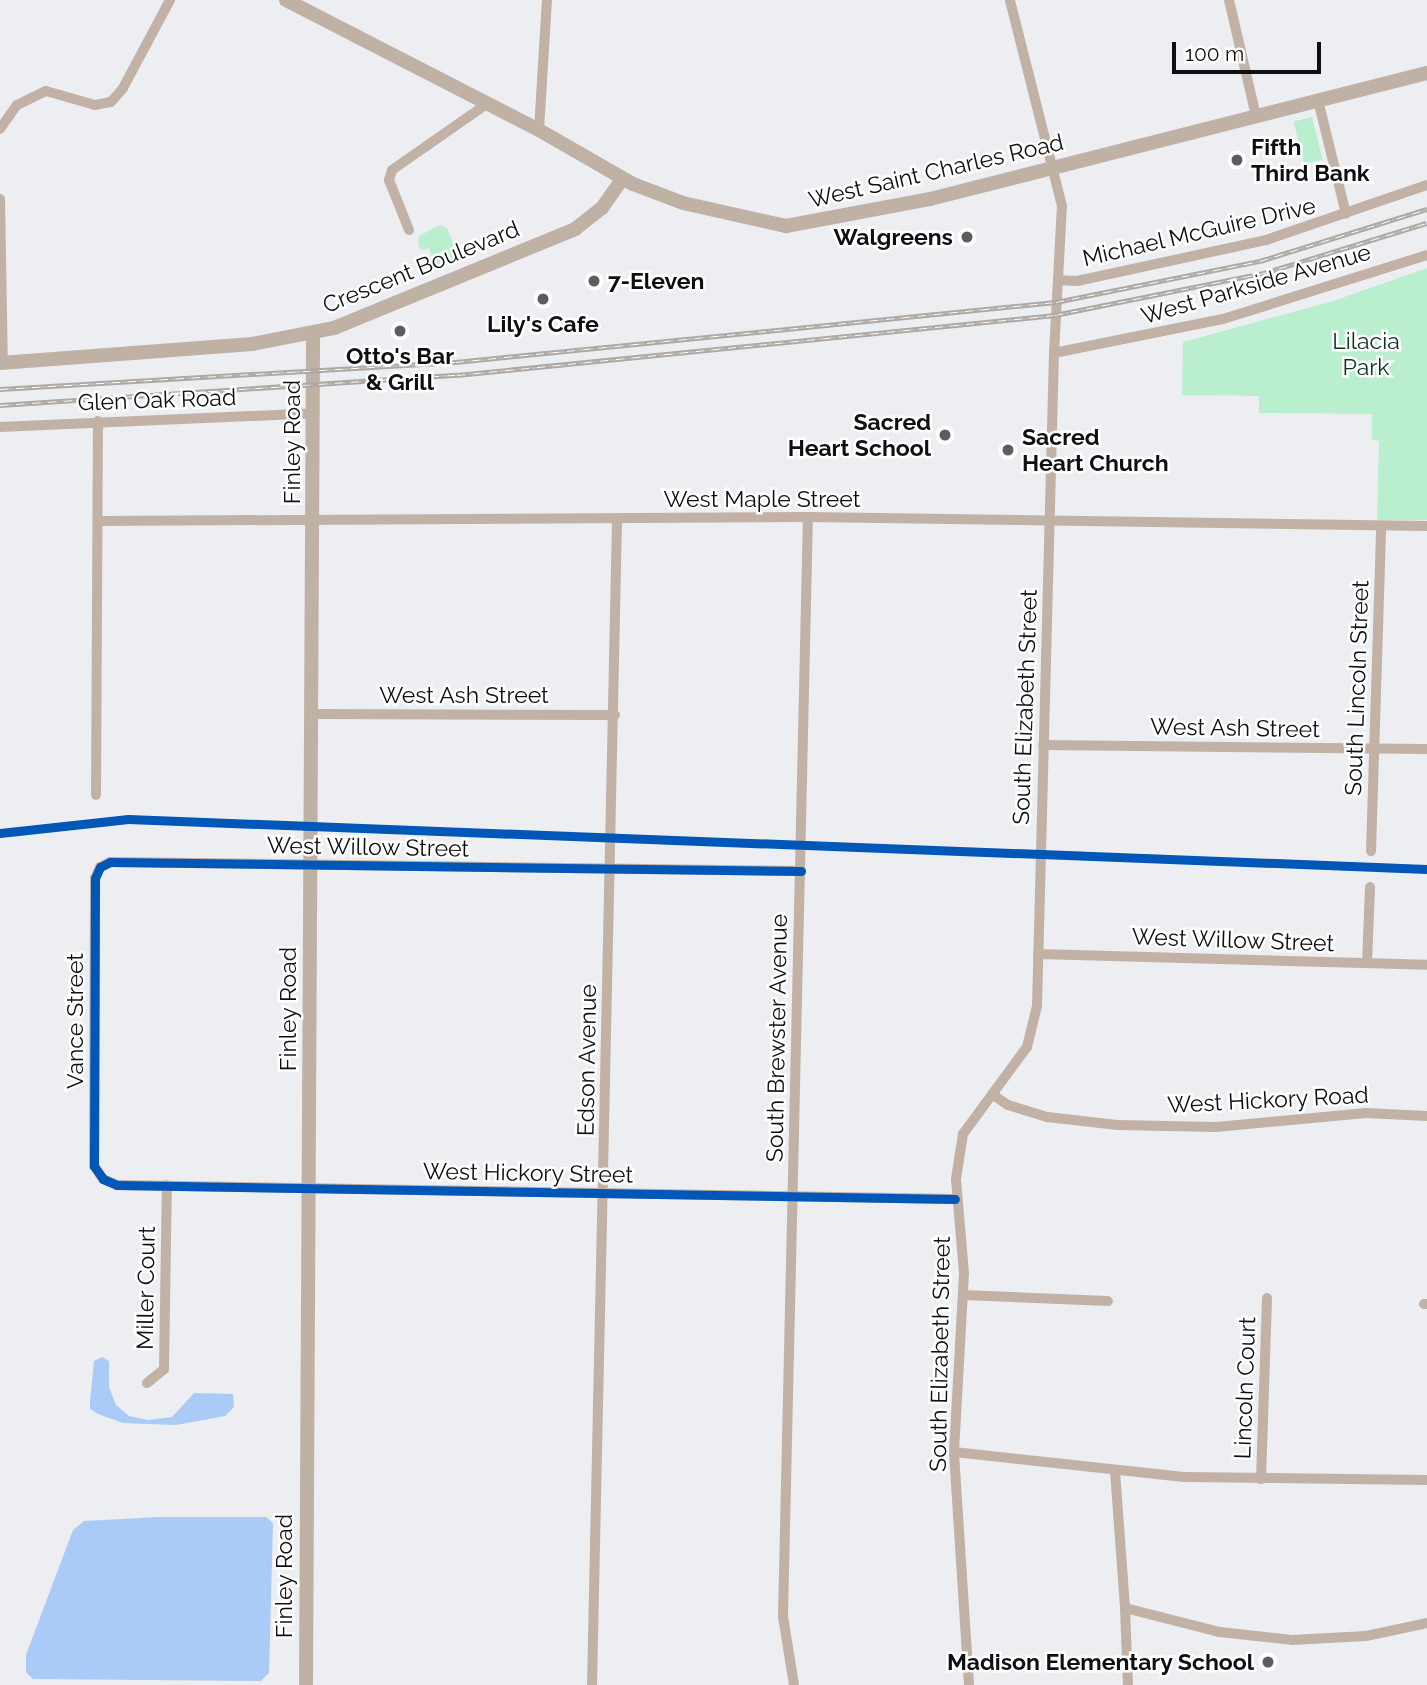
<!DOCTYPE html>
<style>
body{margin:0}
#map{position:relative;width:1427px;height:1685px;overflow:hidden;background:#eceef1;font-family:Raleway,sans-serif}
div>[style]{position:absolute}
.green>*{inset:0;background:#b9efcf;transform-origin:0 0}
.water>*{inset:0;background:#aacbf7}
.street>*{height:10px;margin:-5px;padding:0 5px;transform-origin:5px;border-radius:5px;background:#c2b2a6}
.secondary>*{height:14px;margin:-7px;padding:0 7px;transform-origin:7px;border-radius:7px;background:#bfb1a3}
.rail>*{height:5px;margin-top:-2.5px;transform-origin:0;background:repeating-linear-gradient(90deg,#fff 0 8px,#afa9a5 0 16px);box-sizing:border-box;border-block:2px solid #afa9a5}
.cycleway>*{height:9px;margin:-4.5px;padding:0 4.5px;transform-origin:4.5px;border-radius:4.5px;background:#0057b8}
.dots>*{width:19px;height:19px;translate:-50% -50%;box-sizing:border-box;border:4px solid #fff;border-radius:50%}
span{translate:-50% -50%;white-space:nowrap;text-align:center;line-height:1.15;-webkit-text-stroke:5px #fff;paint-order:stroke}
.poi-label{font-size:23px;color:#0d0f11;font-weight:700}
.left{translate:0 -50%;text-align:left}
.right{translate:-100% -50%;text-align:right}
.street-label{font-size:23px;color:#0d0f11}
.park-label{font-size:23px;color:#09351e}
.scale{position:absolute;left:1172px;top:42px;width:149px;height:32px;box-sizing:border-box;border:4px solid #0d0f11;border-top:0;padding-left:9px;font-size:21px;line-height:24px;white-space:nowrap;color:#0d0f11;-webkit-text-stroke:5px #fff;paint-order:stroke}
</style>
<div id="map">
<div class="green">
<div style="left:1312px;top:117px;width:44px;height:19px;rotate:76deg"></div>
<div style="clip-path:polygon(440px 225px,447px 228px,457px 253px,455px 262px,437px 269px,429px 248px,421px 250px,418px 244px,419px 236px)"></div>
<div style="clip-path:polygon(1427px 268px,1427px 520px,1377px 520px,1379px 441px,1372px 440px,1372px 414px,1259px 413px,1259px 396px,1182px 395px,1183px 342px,1333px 301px)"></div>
</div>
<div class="water">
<div style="clip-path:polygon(102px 1357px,109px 1361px,109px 1387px,116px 1405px,129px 1416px,148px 1420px,172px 1417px,194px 1393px,233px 1394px,234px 1407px,225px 1416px,176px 1425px,123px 1423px,98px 1414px,90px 1409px,90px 1401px,94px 1361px)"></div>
<div style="clip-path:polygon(160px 1517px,266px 1517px,273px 1523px,269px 1673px,261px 1681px,33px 1679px,26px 1672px,26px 1655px,73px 1530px,84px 1521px)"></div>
</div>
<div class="street">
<div style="left:1229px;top:0;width:119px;rotate:76.9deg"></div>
<div style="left:1318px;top:100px;width:117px;rotate:76.2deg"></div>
<div style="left:0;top:129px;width:29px;rotate:-55deg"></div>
<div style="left:17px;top:105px;width:32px;rotate:-26deg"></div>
<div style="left:46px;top:91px;width:51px;rotate:15.9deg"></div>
<div style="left:95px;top:105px;width:16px;rotate:-11deg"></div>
<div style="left:111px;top:102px;width:18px;rotate:-49deg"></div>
<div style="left:123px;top:88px;width:100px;rotate:-61.9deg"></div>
<div style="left:539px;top:130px;width:130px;rotate:-86.5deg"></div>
<div style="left:0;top:199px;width:164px;rotate:89deg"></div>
<div style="left:409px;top:230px;width:54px;rotate:-111.8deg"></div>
<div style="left:389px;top:180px;width:10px;rotate:-73deg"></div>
<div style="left:392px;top:170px;width:117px;rotate:-34.9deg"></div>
<div style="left:1058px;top:280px;width:19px;rotate:3deg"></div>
<div style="left:1077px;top:281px;width:193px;rotate:-12.2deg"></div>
<div style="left:1266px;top:240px;width:170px;rotate:-18.9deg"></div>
<div style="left:1054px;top:353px;width:172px;rotate:-11.4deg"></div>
<div style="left:1223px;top:319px;width:214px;rotate:-17.4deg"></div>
<div style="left:0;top:427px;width:315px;rotate:-2.5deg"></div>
<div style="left:98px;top:521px;width:710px;rotate:-0.32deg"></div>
<div style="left:808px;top:517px;width:619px;rotate:0.83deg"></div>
<div style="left:313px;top:714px;width:302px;rotate:0.2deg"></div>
<div style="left:1043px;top:745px;width:384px;rotate:0.6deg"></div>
<div style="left:96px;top:795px;width:374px;rotate:-89.7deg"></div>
<div style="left:1371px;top:851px;width:325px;rotate:-88.2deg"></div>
<div style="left:801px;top:871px;width:691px;rotate:-179.25deg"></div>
<div style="left:110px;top:862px;width:11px;rotate:153deg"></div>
<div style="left:100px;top:867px;width:12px;rotate:114deg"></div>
<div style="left:95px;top:878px;width:288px;rotate:90.2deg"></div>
<div style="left:94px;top:1166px;width:16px;rotate:55deg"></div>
<div style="left:103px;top:1179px;width:15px;rotate:23deg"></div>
<div style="left:117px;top:1185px;width:838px;rotate:0.96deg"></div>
<div style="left:1038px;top:954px;width:389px;rotate:1.6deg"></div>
<div style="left:1367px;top:963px;width:76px;rotate:-87.7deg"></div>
<div style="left:992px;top:1094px;width:19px;rotate:35deg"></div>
<div style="left:1008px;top:1105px;width:41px;rotate:17.1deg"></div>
<div style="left:1047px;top:1117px;width:71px;rotate:6.4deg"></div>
<div style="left:1118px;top:1125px;width:98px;rotate:1.2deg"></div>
<div style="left:1216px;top:1127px;width:151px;rotate:-5.3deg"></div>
<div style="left:1366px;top:1113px;width:61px;rotate:2.8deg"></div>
<div style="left:963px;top:1295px;width:145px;rotate:2.4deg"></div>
<div style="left:1424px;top:1304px;width:3px"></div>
<div style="left:147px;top:1383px;width:22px;rotate:-39deg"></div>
<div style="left:164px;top:1369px;width:184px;rotate:-89.1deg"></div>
<div style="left:954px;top:1452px;width:231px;rotate:6.2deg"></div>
<div style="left:1184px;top:1477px;width:243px;rotate:0.7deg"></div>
<div style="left:1115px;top:1471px;width:137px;rotate:85.8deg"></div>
<div style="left:1125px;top:1608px;width:98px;rotate:14.2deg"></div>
<div style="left:1220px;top:1632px;width:72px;rotate:6.3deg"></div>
<div style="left:1292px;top:1640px;width:74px;rotate:-3.1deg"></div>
<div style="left:1366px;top:1636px;width:62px;rotate:-12deg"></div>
<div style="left:1261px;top:1479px;width:181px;rotate:-88.1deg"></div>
<div style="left:1125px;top:1608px;width:77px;rotate:87.8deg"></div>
<div style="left:592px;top:1685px;width:1166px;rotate:-88.77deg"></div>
<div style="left:794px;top:1685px;width:70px;rotate:-99.1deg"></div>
<div style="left:783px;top:1616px;width:1099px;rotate:-88.7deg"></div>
<div style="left:969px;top:1685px;width:233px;rotate:-93.7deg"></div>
<div style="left:954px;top:1452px;width:179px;rotate:-86.8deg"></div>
<div style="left:964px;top:1273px;width:94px;rotate:-94.9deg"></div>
<div style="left:956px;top:1179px;width:46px;rotate:-81.2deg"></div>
<div style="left:963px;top:1134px;width:108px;rotate:-53.7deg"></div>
<div style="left:1027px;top:1047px;width:42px;rotate:-76.3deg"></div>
<div style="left:1037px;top:1006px;width:653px;rotate:-88.51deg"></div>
<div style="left:1054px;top:353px;width:147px;rotate:-86.9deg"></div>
<div style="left:1062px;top:206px;width:212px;rotate:-104.2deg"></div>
</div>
<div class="secondary">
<div style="left:286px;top:0;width:284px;rotate:27.2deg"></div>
<div style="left:539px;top:130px;width:108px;rotate:29.9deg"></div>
<div style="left:633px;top:184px;width:53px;rotate:20.8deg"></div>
<div style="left:683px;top:203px;width:106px;rotate:12.6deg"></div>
<div style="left:786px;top:226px;width:147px;rotate:-10.6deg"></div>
<div style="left:930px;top:199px;width:513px;rotate:-14.23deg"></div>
<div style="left:0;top:363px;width:253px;rotate:-4.3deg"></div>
<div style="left:252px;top:344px;width:84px;rotate:-11deg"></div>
<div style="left:334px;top:328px;width:261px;rotate:-22.3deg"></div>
<div style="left:575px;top:229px;width:34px;rotate:-38deg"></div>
<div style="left:602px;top:208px;width:35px;rotate:-55deg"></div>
<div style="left:306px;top:1685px;width:1352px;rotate:-89.7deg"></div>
</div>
<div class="rail">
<div style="left:0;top:389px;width:457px;rotate:-3.4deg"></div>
<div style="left:456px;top:362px;width:603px;rotate:-5.71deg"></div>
<div style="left:1056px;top:302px;width:208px;rotate:-11.4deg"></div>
<div style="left:1260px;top:261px;width:175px;rotate:-17.3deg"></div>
<div style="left:0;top:405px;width:458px;rotate:-3.8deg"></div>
<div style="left:457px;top:375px;width:601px;rotate:-5.73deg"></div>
<div style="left:1055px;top:315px;width:213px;rotate:-11.4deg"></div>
<div style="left:1264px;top:273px;width:170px;rotate:-17.1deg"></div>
</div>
<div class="cycleway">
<div style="left:0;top:833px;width:129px;rotate:-6.2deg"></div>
<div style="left:128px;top:819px;width:1300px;rotate:2.2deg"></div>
<div style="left:801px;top:871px;width:691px;rotate:-179.25deg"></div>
<div style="left:110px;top:862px;width:11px;rotate:153deg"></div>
<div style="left:100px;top:867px;width:12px;rotate:114deg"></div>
<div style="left:95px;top:878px;width:288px;rotate:90.2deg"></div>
<div style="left:94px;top:1166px;width:16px;rotate:55deg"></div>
<div style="left:103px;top:1179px;width:15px;rotate:23deg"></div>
<div style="left:117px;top:1185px;width:838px;rotate:0.96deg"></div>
</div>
<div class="dots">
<div style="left:1237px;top:160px;background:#5b5d5f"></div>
<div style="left:967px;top:237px;background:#5b5d5f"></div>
<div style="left:594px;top:281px;background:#5b5d5f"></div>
<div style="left:543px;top:299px;background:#5b5d5f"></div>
<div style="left:400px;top:331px;background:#5b5d5f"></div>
<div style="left:945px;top:435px;background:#5b5d5f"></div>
<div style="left:1008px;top:450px;background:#5b5d5f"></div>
<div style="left:1268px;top:1662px;background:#5b5d5f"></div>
</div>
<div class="poi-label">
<span class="left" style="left:1251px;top:160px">Fifth<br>Third Bank</span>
<span class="right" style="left:953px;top:237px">Walgreens</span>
<span class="left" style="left:608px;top:281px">7-Eleven</span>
<span style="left:543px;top:324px">Lily's Cafe</span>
<span style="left:400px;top:369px">Otto's Bar<br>&amp; Grill</span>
<span class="right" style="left:931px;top:435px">Sacred<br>Heart School</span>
<span class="left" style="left:1022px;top:450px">Sacred<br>Heart Church</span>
<span class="right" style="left:1254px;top:1662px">Madison Elementary School</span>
</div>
<div class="street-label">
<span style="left:936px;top:171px;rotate:-13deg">West Saint Charles Road</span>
<span style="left:1199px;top:232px;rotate:-13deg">Michael McGuire Drive</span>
<span style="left:421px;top:267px;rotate:-22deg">Crescent Boulevard</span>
<span style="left:1256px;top:284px;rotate:-16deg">West Parkside Avenue</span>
<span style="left:157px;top:400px;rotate:-2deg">Glen Oak Road</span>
<span style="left:292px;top:442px;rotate:-90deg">Finley Road</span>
<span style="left:762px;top:499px">West Maple Street</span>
<span style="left:1357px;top:688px;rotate:-88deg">South Lincoln Street</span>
<span style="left:464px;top:695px">West Ash Street</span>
<span style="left:1025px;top:707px;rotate:-88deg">South Elizabeth Street</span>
<span style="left:1235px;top:728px;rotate:1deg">West Ash Street</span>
<span style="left:368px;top:847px;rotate:1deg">West Willow Street</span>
<span style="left:1233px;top:940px;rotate:2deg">West Willow Street</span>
<span style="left:288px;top:1009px;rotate:-90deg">Finley Road</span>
<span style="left:75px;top:1021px;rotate:-90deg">Vance Street</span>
<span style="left:777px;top:1038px;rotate:-89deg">South Brewster Avenue</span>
<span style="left:587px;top:1060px;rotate:-89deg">Edson Avenue</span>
<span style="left:1268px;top:1100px;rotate:-3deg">West Hickory Road</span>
<span style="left:528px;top:1173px;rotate:1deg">West Hickory Street</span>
<span style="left:146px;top:1288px;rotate:-89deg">Miller Court</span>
<span style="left:940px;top:1354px;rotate:-89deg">South Elizabeth Street</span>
<span style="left:1245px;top:1388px;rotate:-88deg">Lincoln Court</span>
<span style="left:284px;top:1576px;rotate:-90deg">Finley Road</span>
</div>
<div class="park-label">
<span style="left:1366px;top:354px">Lilacia<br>Park</span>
</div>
<div class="scale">100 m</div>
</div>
